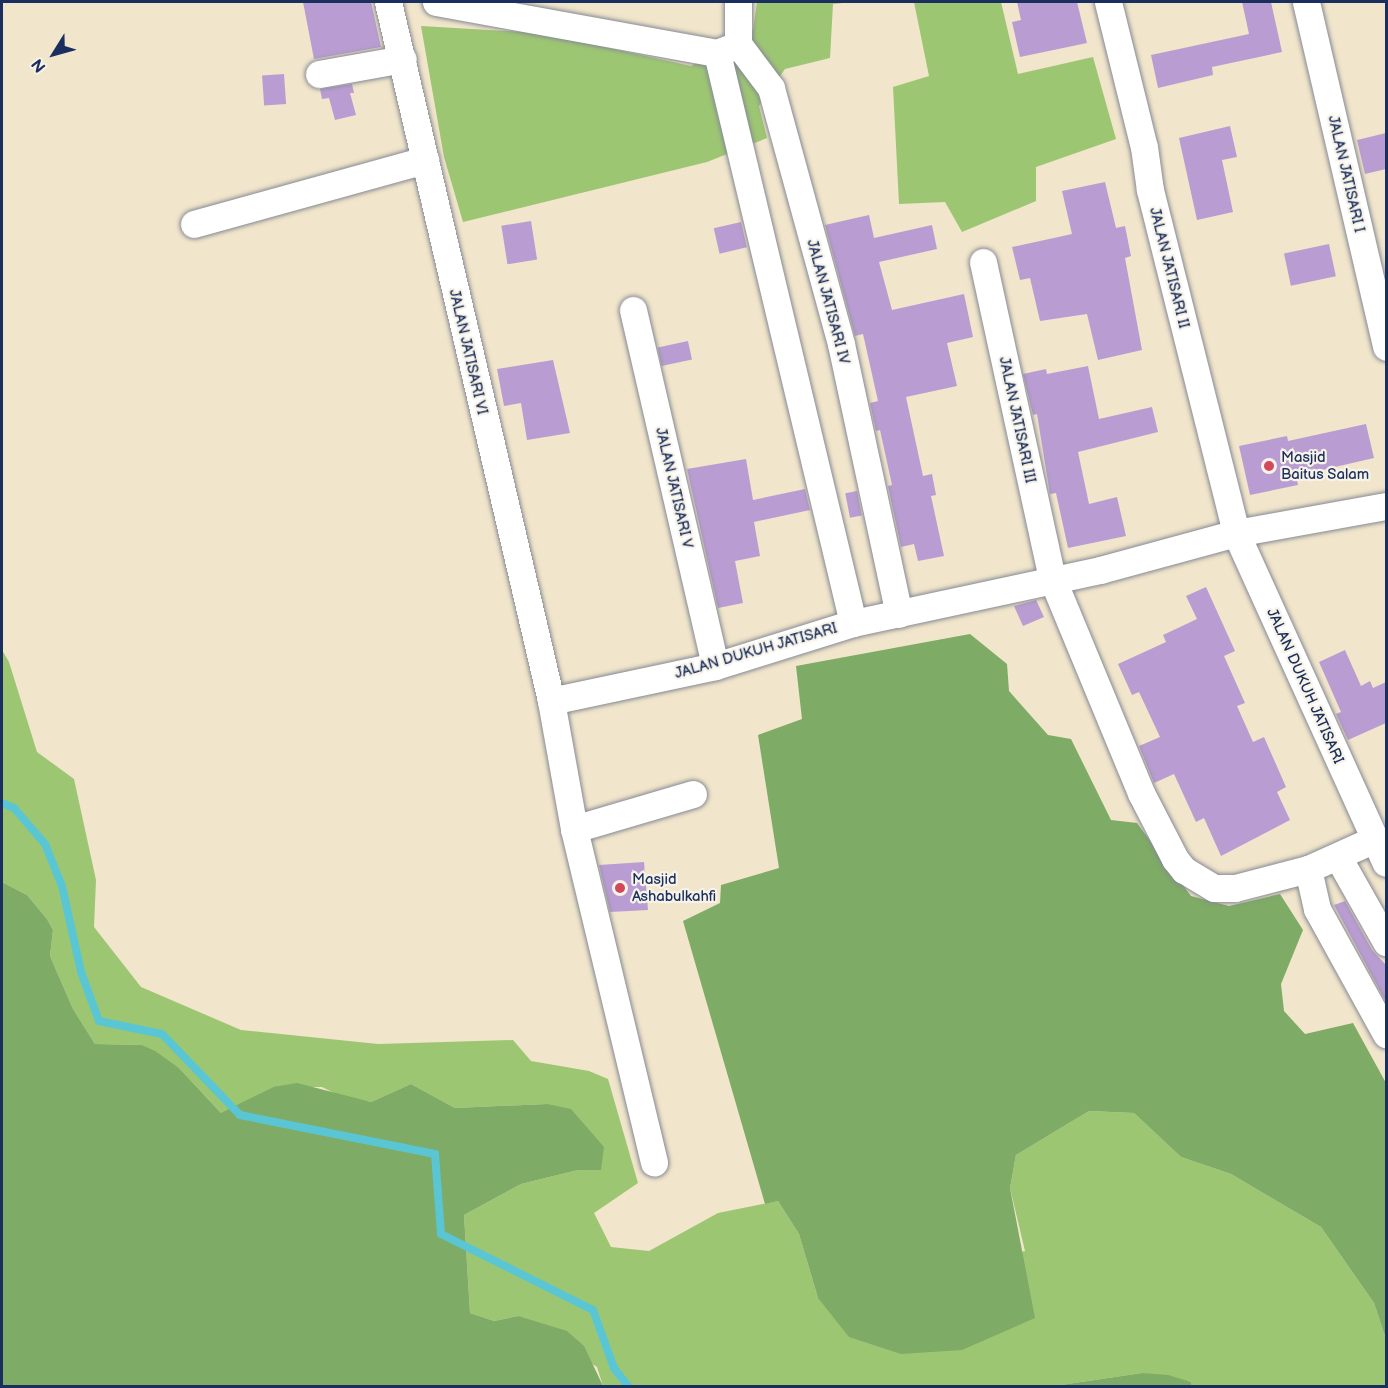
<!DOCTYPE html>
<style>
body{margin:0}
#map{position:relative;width:1388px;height:1388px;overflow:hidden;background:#f1e5cb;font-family:"Balsamiq Sans",sans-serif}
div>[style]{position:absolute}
.green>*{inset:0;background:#9dc673}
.forest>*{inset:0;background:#7eab65}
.stream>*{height:8px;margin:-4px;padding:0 4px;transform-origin:4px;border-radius:4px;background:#5ac6d4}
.building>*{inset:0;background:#b99dd2;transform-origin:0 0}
.roads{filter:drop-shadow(0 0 2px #868a94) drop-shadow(0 0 2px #868a94)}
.minor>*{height:27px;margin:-13.5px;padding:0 13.5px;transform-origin:13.5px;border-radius:13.5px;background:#fff}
.dots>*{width:16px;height:16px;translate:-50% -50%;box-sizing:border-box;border:3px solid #f7f3e8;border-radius:50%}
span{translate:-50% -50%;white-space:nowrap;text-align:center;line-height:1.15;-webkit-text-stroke:4.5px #f7f3e8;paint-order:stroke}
.street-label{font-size:15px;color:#1b2f5e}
.poi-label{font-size:15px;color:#1b2f5e}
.left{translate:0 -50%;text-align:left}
.frame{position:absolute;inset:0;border:3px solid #1b2f5e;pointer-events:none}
.north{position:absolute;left:24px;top:24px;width:60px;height:60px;-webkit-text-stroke:4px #f7f3e8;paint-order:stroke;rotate:233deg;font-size:16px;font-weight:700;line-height:24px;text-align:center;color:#1b2f5e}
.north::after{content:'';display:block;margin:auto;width:21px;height:27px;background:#1b2f5e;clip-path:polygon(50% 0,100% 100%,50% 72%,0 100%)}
</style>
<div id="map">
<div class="green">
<div style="clip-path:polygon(757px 2px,853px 2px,833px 4px,830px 58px,785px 69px,759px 106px,767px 138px,707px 162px,463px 222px,444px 157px,421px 26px,541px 33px,691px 66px,753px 30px)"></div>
<div style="clip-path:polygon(914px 2px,1001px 2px,1018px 74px,1093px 57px,1116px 139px,1036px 167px,1036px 201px,962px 232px,945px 202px,899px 204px,893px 87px,929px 76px)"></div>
<div style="clip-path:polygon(2px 650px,9px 662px,37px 752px,74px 779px,96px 880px,94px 927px,141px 987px,241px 1030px,378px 1044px,513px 1040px,531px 1061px,589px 1071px,608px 1079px,638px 1183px,594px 1213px,611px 1247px,649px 1251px,718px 1213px,778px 1201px,799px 1234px,818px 1298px,1025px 1251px,1010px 1188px,1016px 1155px,1089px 1111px,1134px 1113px,1181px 1157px,1231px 1174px,1321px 1227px,1374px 1303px,1386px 1339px,1386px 1386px,1192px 1386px,1191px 1382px,1142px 1373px,1054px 1386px,603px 1386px,597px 1367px,518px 1316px,494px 1321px,470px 1313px,464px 1215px,521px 1184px,578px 1170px,601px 1170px,547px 1104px,455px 1108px,411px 1084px,371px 1102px,344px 1098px,322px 1087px,273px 1087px,222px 1114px,179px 1068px,142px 1045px,95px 1044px,73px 1009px,50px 956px,53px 930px,47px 919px,27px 895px,2px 882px)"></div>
</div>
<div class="forest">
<div style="clip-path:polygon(970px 634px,1007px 664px,1009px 691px,1048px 735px,1071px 739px,1111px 820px,1137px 823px,1191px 896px,1229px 906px,1280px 894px,1303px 930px,1281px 984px,1284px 1011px,1305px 1034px,1353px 1023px,1386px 1083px,1386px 1339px,1374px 1303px,1321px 1227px,1231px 1174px,1181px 1157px,1134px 1113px,1089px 1111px,1016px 1155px,1010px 1188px,1035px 1318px,962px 1350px,901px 1354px,849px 1337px,818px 1298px,799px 1234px,778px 1201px,765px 1204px,683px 921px,720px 903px,721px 885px,779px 868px,758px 735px,802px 719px,796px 666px)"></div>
<div style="clip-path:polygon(2px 882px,27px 895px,47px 919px,53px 930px,50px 956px,73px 1009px,95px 1044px,142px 1045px,155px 1051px,179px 1068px,221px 1113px,273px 1087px,297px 1083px,371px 1102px,411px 1084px,455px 1108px,547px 1104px,571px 1109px,604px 1147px,601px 1170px,578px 1170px,521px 1184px,464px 1215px,470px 1313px,494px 1321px,518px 1316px,567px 1331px,584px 1346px,603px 1386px,2px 1386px)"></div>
<div style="clip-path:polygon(1142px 1373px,1168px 1375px,1191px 1382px,1192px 1386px,1054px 1386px)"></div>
</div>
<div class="stream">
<div style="left:2px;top:803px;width:13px;rotate:23deg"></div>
<div style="left:14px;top:808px;width:48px;rotate:49.3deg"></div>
<div style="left:45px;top:844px;width:45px;rotate:68deg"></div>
<div style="left:62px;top:886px;width:88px;rotate:77.5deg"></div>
<div style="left:81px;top:972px;width:52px;rotate:69.8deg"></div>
<div style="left:99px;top:1021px;width:64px;rotate:11.7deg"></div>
<div style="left:162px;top:1034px;width:112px;rotate:46.1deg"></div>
<div style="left:240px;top:1115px;width:199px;rotate:11.3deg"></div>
<div style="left:435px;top:1154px;width:80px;rotate:85.7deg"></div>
<div style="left:441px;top:1234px;width:170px;rotate:26.6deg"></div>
<div style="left:593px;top:1310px;width:62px;rotate:70.1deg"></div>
<div style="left:614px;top:1368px;width:23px;rotate:52deg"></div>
</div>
<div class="building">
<div style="clip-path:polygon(303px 2px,371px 2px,381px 47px,314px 59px)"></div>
<div style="clip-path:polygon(1017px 2px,1077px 2px,1087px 43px,1020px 57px,1012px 22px,1021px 20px)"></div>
<div style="clip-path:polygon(1242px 2px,1271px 2px,1282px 52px,1212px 67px,1213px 75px,1158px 88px,1151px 55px,1249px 34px)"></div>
<div style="left:284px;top:74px;width:30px;height:22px;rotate:86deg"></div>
<div style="clip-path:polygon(352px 84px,354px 93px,350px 93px,356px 115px,335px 120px,329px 98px,322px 99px,320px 89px)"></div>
<div style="clip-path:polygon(1230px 126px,1237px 157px,1222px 160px,1233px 212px,1197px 220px,1179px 138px)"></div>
<div style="clip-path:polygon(1386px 133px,1386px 169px,1365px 174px,1357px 140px)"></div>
<div style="clip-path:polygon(1105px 182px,1116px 228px,1125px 226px,1131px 256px,1125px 258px,1142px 350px,1098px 360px,1087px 314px,1040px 321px,1030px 278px,1020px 280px,1012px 247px,1072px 234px,1062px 191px)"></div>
<div style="clip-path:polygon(869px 215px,874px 238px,932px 225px,937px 249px,879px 262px,892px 310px,964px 294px,973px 337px,947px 343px,957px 386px,906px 397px,923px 476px,932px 474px,936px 495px,931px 496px,944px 556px,918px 561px,914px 544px,901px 547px,888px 486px,892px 485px,880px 430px,876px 431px,870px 403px,878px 401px,863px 334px,855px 336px,825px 225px)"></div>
<div style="left:531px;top:221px;width:39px;height:30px;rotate:81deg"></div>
<div style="left:741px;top:222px;width:26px;height:28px;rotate:77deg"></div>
<div style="left:1329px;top:244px;width:33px;height:46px;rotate:78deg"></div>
<div style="left:688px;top:341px;width:19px;height:31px;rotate:78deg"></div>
<div style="clip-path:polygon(553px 360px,570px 433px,527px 440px,521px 403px,504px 406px,497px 369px)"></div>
<div style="clip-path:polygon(1088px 366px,1099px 419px,1152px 407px,1158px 432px,1078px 452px,1089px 504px,1117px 497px,1126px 536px,1068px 548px,1056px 493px,1050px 494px,1037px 414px,1033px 415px,1023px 374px,1046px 369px,1047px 374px)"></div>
<div style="clip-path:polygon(1366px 424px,1374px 458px,1296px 476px,1298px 485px,1250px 495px,1239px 446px,1287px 436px,1288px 441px)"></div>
<div style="clip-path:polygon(746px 459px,753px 500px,805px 489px,810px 510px,754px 522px,760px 556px,735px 561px,743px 603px,718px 608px,687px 469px)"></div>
<div style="left:857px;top:491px;width:25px;height:12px;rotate:79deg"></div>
<div style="clip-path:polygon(1206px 587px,1235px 651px,1224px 656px,1245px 703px,1237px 706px,1253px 742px,1264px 737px,1286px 787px,1277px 792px,1290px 820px,1221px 856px,1204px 818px,1196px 822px,1174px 774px,1154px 783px,1139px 746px,1160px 737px,1139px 692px,1132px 695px,1118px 664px,1166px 642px,1163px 635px,1197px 619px,1186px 596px)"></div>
<div style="clip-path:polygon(1036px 600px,1044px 617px,1023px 626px,1014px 606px)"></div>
<div style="clip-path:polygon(1345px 650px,1361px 686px,1370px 681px,1373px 688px,1386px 682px,1386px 723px,1348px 740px,1336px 714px,1341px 712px,1319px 662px)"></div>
<div style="clip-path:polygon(644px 862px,648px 910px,610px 912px,599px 865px)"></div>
<div style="clip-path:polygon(1345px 901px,1372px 950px,1386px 965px,1386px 1002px,1334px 905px)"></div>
</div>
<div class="roads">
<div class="minor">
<div style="left:388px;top:2px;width:718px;rotate:76.87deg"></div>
<div style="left:551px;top:701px;width:130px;rotate:79.8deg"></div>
<div style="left:574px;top:829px;width:343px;rotate:76.5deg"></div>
<div style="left:436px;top:2px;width:286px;rotate:10.3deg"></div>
<div style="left:717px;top:53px;width:18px;rotate:-22deg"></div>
<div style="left:738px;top:2px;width:42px;rotate:90deg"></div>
<div style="left:738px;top:44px;width:55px;rotate:53.1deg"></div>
<div style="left:771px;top:88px;width:265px;rotate:74.7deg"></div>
<div style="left:841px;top:344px;width:276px;rotate:77.9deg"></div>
<div style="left:1108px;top:2px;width:149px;rotate:76.1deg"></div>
<div style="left:1144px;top:147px;width:43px;rotate:82.1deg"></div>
<div style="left:1150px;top:190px;width:354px;rotate:75.9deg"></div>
<div style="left:1236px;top:533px;width:362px;rotate:65.6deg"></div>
<div style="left:1306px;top:2px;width:354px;rotate:76.9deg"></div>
<div style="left:717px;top:53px;width:586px;rotate:76.58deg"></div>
<div style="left:319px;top:74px;width:85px;rotate:-10.1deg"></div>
<div style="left:194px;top:224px;width:240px;rotate:-15.5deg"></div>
<div style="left:983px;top:262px;width:323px;rotate:77.7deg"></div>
<div style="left:1052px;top:578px;width:233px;rotate:67.5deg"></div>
<div style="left:1141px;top:793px;width:74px;rotate:62.7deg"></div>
<div style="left:1175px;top:859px;width:14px;rotate:51deg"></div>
<div style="left:1184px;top:870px;width:35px;rotate:31deg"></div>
<div style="left:1214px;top:888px;width:21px"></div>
<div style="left:1235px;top:888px;width:75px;rotate:-14.6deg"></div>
<div style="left:1308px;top:869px;width:73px;rotate:-24.1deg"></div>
<div style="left:633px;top:310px;width:365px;rotate:77deg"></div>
<div style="left:551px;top:701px;width:168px;rotate:-12deg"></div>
<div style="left:715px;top:666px;width:145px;rotate:-17.3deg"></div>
<div style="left:853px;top:623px;width:253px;rotate:-12.1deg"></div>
<div style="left:1100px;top:570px;width:141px;rotate:-15.2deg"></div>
<div style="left:1236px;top:533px;width:152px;rotate:-10.2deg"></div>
<div style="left:574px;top:829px;width:124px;rotate:-16.4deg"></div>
<div style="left:1338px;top:857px;width:98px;rotate:60.5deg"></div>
<div style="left:1308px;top:869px;width:41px;rotate:77.3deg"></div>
<div style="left:1317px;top:909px;width:143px;rotate:61.1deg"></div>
</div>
</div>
<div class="dots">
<div style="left:1269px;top:466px;background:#d1495b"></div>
<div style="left:620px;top:888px;background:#d1495b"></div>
</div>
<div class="street-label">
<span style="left:1346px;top:174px;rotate:77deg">JALAN JATISARI I</span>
<span style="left:1169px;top:268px;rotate:76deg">JALAN JATISARI II</span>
<span style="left:828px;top:302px;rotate:75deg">JALAN JATISARI IV</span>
<span style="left:468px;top:352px;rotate:77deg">JALAN JATISARI VI</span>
<span style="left:1017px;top:420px;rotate:78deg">JALAN JATISARI III</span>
<span style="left:674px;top:488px;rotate:77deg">JALAN JATISARI V</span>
<span style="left:756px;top:651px;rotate:-16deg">JALAN DUKUH JATISARI</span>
<span style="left:1305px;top:686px;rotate:66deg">JALAN DUKUH JATISARI</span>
</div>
<div class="poi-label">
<span class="left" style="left:1281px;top:466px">Masjid<br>Baitus Salam</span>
<span class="left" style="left:632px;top:888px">Masjid<br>Ashabulkahfi</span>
</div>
<div class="frame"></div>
<div class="north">N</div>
</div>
